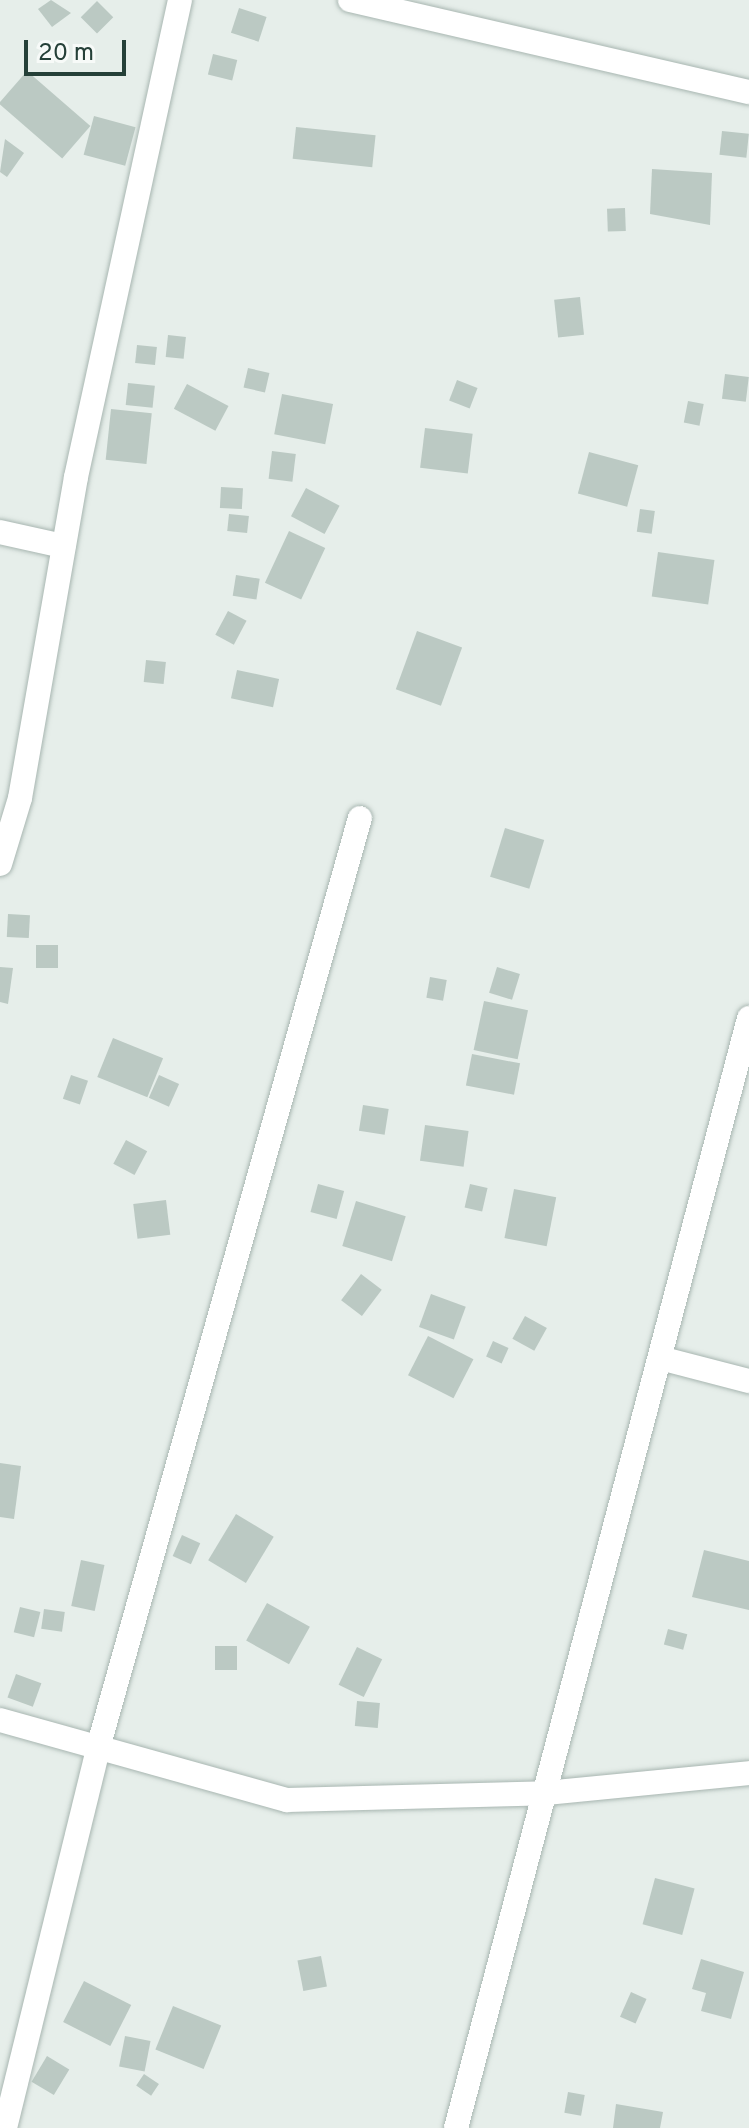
<!DOCTYPE html>
<style>
body{margin:0}
#map{position:relative;width:749px;height:2128px;overflow:hidden;background:#e6eeea;font-family:Overpass,sans-serif}
div>[style]{position:absolute}
.building>*{inset:0;background:#bbc9c3;transform-origin:0 0}
.roads{filter:drop-shadow(0 0 2px #a8b6b1) drop-shadow(0 0 2px #a8b6b1)}
.minor>*{height:24px;margin:-12px;padding:0 12px;transform-origin:12px;border-radius:12px;background:#fff}
.tertiary>*{height:24px;margin:-12px;padding:0 12px;transform-origin:12px;border-radius:12px;background:#fff}
span{translate:-50% -50%;white-space:nowrap;text-align:center;line-height:1.15;-webkit-text-stroke:6px #f7faf8;paint-order:stroke}
.scale{position:absolute;left:24px;top:40px;width:102px;height:36px;box-sizing:border-box;border:4px solid #254038;border-top:0;padding-left:10px;font-size:24px;line-height:28px;white-space:nowrap;color:#254038;-webkit-text-stroke:6px #f7faf8;paint-order:stroke}
</style>
<div id="map">
<div class="building">
<div style="clip-path:polygon(51px 0,71px 13px,52px 27px,38px 9px)"></div>
<div style="left:97px;top:1px;width:23px;height:23px;rotate:45deg"></div>
<div style="left:239px;top:8px;width:29px;height:26px;rotate:18deg"></div>
<div style="left:213px;top:54px;width:25px;height:21px;rotate:14deg"></div>
<div style="left:27px;top:71px;width:84px;height:43px;rotate:41deg"></div>
<div style="left:94px;top:116px;width:43px;height:40px;rotate:15deg"></div>
<div style="left:296px;top:127px;width:80px;height:32px;rotate:6deg"></div>
<div style="left:722px;top:131px;width:27px;height:24px;rotate:6deg"></div>
<div style="clip-path:polygon(5px 139px,24px 153px,7px 177px,0 172px)"></div>
<div style="clip-path:polygon(652px 169px,712px 173px,710px 225px,650px 214px)"></div>
<div style="left:625px;top:208px;width:23px;height:18px;rotate:88deg"></div>
<div style="left:580px;top:297px;width:38px;height:26px;rotate:84deg"></div>
<div style="left:168px;top:335px;width:18px;height:22px;rotate:6deg"></div>
<div style="left:137px;top:345px;width:20px;height:18px;rotate:6deg"></div>
<div style="left:248px;top:368px;width:22px;height:20px;rotate:13deg"></div>
<div style="left:725px;top:374px;width:24px;height:25px;rotate:7deg"></div>
<div style="left:457px;top:380px;width:22px;height:22px;rotate:21deg"></div>
<div style="left:128px;top:383px;width:27px;height:22px;rotate:6deg"></div>
<div style="left:187px;top:384px;width:47px;height:28px;rotate:28deg"></div>
<div style="left:282px;top:394px;width:52px;height:41px;rotate:11deg"></div>
<div style="left:688px;top:401px;width:16px;height:22px;rotate:11deg"></div>
<div style="left:111px;top:409px;width:41px;height:51px;rotate:6deg"></div>
<div style="left:425px;top:428px;width:48px;height:40px;rotate:7deg"></div>
<div style="left:272px;top:451px;width:24px;height:28px;rotate:7deg"></div>
<div style="left:589px;top:452px;width:51px;height:43px;rotate:15deg"></div>
<div style="left:221px;top:487px;width:22px;height:21px;rotate:3deg"></div>
<div style="left:306px;top:488px;width:38px;height:32px;rotate:28deg"></div>
<div style="left:640px;top:509px;width:15px;height:23px;rotate:8deg"></div>
<div style="left:229px;top:514px;width:20px;height:17px;rotate:6deg"></div>
<div style="left:289px;top:531px;width:40px;height:57px;rotate:25deg"></div>
<div style="left:658px;top:552px;width:57px;height:45px;rotate:8deg"></div>
<div style="left:236px;top:575px;width:24px;height:21px;rotate:9deg"></div>
<div style="left:228px;top:611px;width:21px;height:27px;rotate:28deg"></div>
<div style="left:417px;top:631px;width:48px;height:62px;rotate:20deg"></div>
<div style="left:146px;top:660px;width:20px;height:22px;rotate:6deg"></div>
<div style="left:237px;top:670px;width:43px;height:29px;rotate:12deg"></div>
<div style="left:505px;top:828px;width:41px;height:51px;rotate:17deg"></div>
<div style="left:8px;top:914px;width:22px;height:23px;rotate:3deg"></div>
<div style="left:36px;top:945px;width:22px;height:23px"></div>
<div style="clip-path:polygon(0 967px,13px 968px,8px 1004px,0 1002px)"></div>
<div style="left:497px;top:967px;width:24px;height:27px;rotate:17deg"></div>
<div style="left:430px;top:977px;width:17px;height:21px;rotate:10deg"></div>
<div style="left:484px;top:1001px;width:45px;height:50px;rotate:12deg"></div>
<div style="left:113px;top:1038px;width:54px;height:42px;rotate:22deg"></div>
<div style="left:472px;top:1054px;width:49px;height:32px;rotate:11deg"></div>
<div style="left:71px;top:1075px;width:18px;height:25px;rotate:19deg"></div>
<div style="left:159px;top:1075px;width:22px;height:25px;rotate:24deg"></div>
<div style="left:363px;top:1105px;width:26px;height:26px;rotate:9deg"></div>
<div style="left:425px;top:1125px;width:44px;height:36px;rotate:8deg"></div>
<div style="left:126px;top:1140px;width:24px;height:27px;rotate:28deg"></div>
<div style="left:318px;top:1184px;width:27px;height:29px;rotate:15deg"></div>
<div style="left:470px;top:1184px;width:18px;height:24px;rotate:13deg"></div>
<div style="left:514px;top:1189px;width:43px;height:50px;rotate:11deg"></div>
<div style="left:166px;top:1200px;width:35px;height:33px;rotate:83deg"></div>
<div style="left:356px;top:1201px;width:52px;height:47px;rotate:17deg"></div>
<div style="left:361px;top:1274px;width:26px;height:33px;rotate:37deg"></div>
<div style="left:431px;top:1294px;width:37px;height:35px;rotate:20deg"></div>
<div style="left:525px;top:1316px;width:25px;height:26px;rotate:29deg"></div>
<div style="left:428px;top:1336px;width:51px;height:44px;rotate:27deg"></div>
<div style="left:493px;top:1341px;width:17px;height:17px;rotate:24deg"></div>
<div style="clip-path:polygon(0 1463px,21px 1466px,14px 1519px,0 1517px)"></div>
<div style="left:236px;top:1514px;width:44px;height:54px;rotate:31deg"></div>
<div style="left:182px;top:1535px;width:20px;height:23px;rotate:24deg"></div>
<div style="clip-path:polygon(704px 1550px,749px 1561px,749px 1610px,692px 1597px)"></div>
<div style="left:81px;top:1560px;width:24px;height:47px;rotate:12deg"></div>
<div style="left:267px;top:1603px;width:49px;height:43px;rotate:29deg"></div>
<div style="left:20px;top:1607px;width:21px;height:26px;rotate:14deg"></div>
<div style="left:44px;top:1609px;width:21px;height:20px;rotate:8deg"></div>
<div style="left:668px;top:1629px;width:20px;height:16px;rotate:15deg"></div>
<div style="left:215px;top:1646px;width:22px;height:24px"></div>
<div style="left:357px;top:1647px;width:28px;height:42px;rotate:26deg"></div>
<div style="left:16px;top:1674px;width:27px;height:25px;rotate:20deg"></div>
<div style="left:357px;top:1701px;width:23px;height:25px;rotate:5deg"></div>
<div style="left:655px;top:1878px;width:41px;height:48px;rotate:15deg"></div>
<div style="left:321px;top:1956px;width:31px;height:24px;rotate:79deg"></div>
<div style="clip-path:polygon(701px 1959px,744px 1972px,731px 2019px,701px 2011px,706px 1993px,692px 1989px)"></div>
<div style="left:84px;top:1981px;width:53px;height:46px;rotate:27deg"></div>
<div style="left:631px;top:1992px;width:17px;height:27px;rotate:24deg"></div>
<div style="left:173px;top:2006px;width:52px;height:47px;rotate:22deg"></div>
<div style="left:125px;top:2036px;width:26px;height:31px;rotate:11deg"></div>
<div style="left:47px;top:2056px;width:26px;height:30px;rotate:31deg"></div>
<div style="left:144px;top:2074px;width:18px;height:14px;rotate:34deg"></div>
<div style="left:568px;top:2092px;width:17px;height:21px;rotate:10deg"></div>
<div style="clip-path:polygon(616px 2104px,663px 2112px,660px 2128px,613px 2128px)"></div>
</div>
<div class="roads">
<div class="minor">
<div style="left:350px;top:0;width:409px;rotate:13deg"></div>
<div style="left:0;top:532px;width:65px;rotate:12.5deg"></div>
<div style="left:0;top:864px;width:69px;rotate:-73.1deg"></div>
<div style="left:20px;top:798px;width:326px;rotate:-80.1deg"></div>
<div style="left:76px;top:477px;width:488px;rotate:-77.7deg"></div>
<div style="left:660px;top:1358px;width:92px;rotate:14.5deg"></div>
<div style="left:0;top:1720px;width:298px;rotate:15.6deg"></div>
<div style="left:287px;top:1800px;width:259px;rotate:-1.5deg"></div>
<div style="left:546px;top:1793px;width:204px;rotate:-5.6deg"></div>
<div style="left:5px;top:2128px;width:391px;rotate:-76.2deg"></div>
<div style="left:98px;top:1748px;width:966px;rotate:-74.27deg"></div>
</div>
<div class="tertiary">
<div style="left:456px;top:2128px;width:1148px;rotate:-75.21deg"></div>
</div>
</div>
<div class="scale">20 m</div>
</div>
